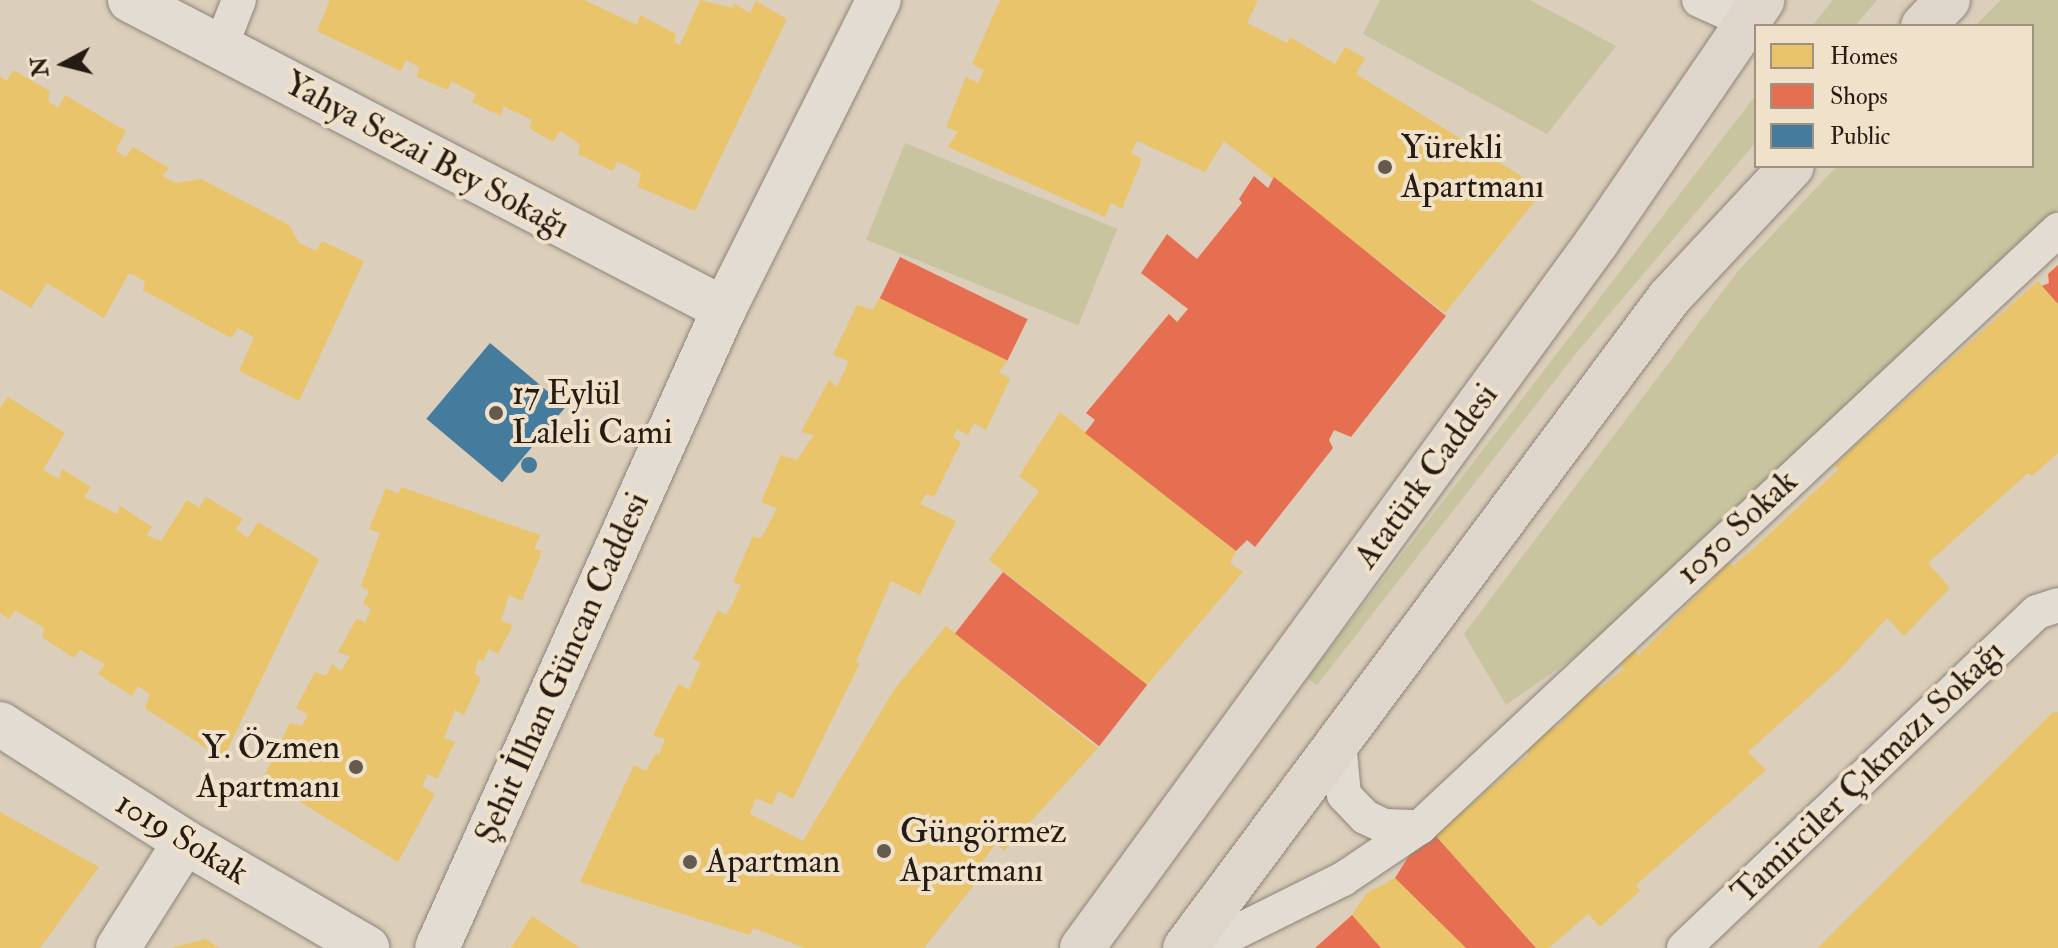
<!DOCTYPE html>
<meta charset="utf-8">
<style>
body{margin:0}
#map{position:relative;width:2058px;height:948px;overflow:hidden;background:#dbceba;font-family:"IM FELL Double Pica",serif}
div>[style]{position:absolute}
.green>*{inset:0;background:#c8c49f;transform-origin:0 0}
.homes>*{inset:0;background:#e9c46a}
.shops>*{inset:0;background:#e76f51;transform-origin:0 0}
.public>*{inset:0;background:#457b9d;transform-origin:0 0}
.round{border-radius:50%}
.roads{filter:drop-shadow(0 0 2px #8d8478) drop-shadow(0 0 2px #8d8478)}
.lane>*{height:34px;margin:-17px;padding:0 17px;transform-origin:17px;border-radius:17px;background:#e3dcd2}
.street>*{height:44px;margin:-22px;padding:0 22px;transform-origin:22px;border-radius:22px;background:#e3dcd2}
.primary>*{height:44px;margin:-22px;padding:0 22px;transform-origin:22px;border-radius:22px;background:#ded6ca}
.dots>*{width:22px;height:22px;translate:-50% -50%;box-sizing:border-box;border:4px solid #f0e1ca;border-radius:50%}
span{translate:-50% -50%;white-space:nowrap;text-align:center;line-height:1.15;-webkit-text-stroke:8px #f0e1ca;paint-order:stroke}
.poi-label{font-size:34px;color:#251b12}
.left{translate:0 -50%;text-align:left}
.right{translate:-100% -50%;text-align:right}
.street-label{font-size:34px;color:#251b12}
.legend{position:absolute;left:1754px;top:24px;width:280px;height:144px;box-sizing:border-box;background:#f0e1ca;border:2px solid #9f9280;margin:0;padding:10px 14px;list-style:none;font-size:24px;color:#251b12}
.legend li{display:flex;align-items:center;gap:16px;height:40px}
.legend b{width:40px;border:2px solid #9f9280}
.north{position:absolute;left:24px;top:24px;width:80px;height:80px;-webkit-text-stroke:6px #f0e1ca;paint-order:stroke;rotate:263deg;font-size:22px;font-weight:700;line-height:32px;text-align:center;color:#251b12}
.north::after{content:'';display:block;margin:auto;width:28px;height:36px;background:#251b12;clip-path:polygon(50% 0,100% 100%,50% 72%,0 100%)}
</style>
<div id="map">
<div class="green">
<div style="clip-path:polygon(1380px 0,1530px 0,1616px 46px,1547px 134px,1363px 34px)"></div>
<div style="clip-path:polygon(1833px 0,1877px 0,1855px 26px,1812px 26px)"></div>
<div style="clip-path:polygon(2001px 0,2058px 0,2058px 209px,1623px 623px,1506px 705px,1464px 634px,1738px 271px,1837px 166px,2032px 166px,2032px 26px,1975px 26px)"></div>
<div style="clip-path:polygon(1756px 95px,1756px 142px,1577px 352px,1317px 685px,1307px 678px)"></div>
<div style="left:905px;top:143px;width:229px;height:104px;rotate:22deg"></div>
</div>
<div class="homes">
<div style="clip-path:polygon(330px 0,584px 0,637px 25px,640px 15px,676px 34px,674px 42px,680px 45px,700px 0,734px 8px,733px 3px,750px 13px,756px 1px,787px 19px,695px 211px,638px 187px,641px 173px,617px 161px,613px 171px,578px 154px,580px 144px,560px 131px,553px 142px,529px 128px,532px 120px,503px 106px,501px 116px,472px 102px,476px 94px,451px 81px,448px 90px,417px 77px,419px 67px,406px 60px,401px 71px,317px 31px)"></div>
<div style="clip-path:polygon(1000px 0,1258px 0,1247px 23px,1287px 43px,1290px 37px,1335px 64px,1345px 47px,1365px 58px,1356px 74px,1544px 190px,1445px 313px,1224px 141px,1205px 172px,1137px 141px,1131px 153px,1142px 159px,1122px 209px,1111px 203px,1105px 217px,948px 147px,958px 132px,946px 127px,966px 77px,978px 83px,984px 70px,972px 64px)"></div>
<div style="clip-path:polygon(13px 70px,50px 91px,48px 101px,58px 108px,65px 95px,126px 131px,116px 151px,126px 157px,133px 147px,169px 168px,162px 176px,176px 183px,201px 179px,289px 225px,299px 243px,316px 251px,322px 241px,364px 261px,299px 401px,239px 371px,254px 337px,238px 328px,231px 338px,143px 290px,145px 281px,129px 273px,104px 318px,47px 283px,31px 308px,0 289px,0 77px,7px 81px)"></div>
<div style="clip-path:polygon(2038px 281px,2058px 304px,2058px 453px,2032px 476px,2028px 473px,1928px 563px,1950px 588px,1904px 636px,1887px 618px,1841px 668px,1748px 752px,1766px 770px,1636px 885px,1640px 891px,1600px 927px,1588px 914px,1549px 948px,1536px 948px,1434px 834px,1460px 804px,1464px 811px,1528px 755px,1526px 744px,1546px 727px,1557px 727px,1596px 683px,1600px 688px,1624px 669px,1620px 662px,1632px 649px,1638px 656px,1729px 562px,1733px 566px,1753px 549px,1839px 469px,1835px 465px,1858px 443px)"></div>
<div style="clip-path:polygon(879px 298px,1008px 360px,999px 372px,1010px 379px,986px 430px,974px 423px,968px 435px,957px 429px,953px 437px,961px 442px,934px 497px,926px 494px,920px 504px,956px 521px,920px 595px,891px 581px,856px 662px,860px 663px,793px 799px,778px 791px,772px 805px,756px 798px,750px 814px,803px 841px,894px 690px,946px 626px,1098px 748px,1004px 851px,996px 844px,969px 878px,974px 885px,924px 948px,805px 948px,753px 928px,750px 935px,580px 882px,634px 765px,646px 771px,656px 753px,659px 755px,665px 739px,653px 735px,678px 684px,689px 690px,701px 662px,693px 659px,718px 610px,726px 615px,732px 605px,741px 585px,733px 582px,753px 536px,761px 539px,777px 508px,761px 502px,781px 455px,797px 460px,814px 435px,801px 432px,829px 380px,837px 387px,849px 361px,833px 355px,857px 305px,873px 310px)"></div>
<div style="clip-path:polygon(8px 397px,65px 433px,43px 470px,59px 479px,62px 469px,91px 487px,84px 497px,117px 514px,120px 506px,152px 527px,146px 535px,161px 541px,187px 500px,199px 508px,206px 497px,243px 519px,236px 529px,248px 538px,258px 522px,319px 559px,223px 759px,145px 708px,150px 694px,138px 686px,132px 696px,98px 674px,105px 664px,80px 650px,74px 658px,42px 637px,44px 628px,15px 610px,9px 619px,0 613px,0 408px)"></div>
<div style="clip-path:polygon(1060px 412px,1236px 551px,1230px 563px,1243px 572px,1147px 685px,989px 560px,1039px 491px,1019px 476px)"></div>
<div style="clip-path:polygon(401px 487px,540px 535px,534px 549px,542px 551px,522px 601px,509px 595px,501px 621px,513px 625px,498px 654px,489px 649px,483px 661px,479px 659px,474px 673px,481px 678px,464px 715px,455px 710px,444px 738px,455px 742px,437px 779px,428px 774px,422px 786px,435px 794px,398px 862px,263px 779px,290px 723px,302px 726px,308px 715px,296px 708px,315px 672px,326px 676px,332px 664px,341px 671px,350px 656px,338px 652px,357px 618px,365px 623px,371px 609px,363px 604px,369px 591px,361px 586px,380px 533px,369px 529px,386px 488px,399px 494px)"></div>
<div style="clip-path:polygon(2058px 712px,2058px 948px,1818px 948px,2052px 713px)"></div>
<div style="clip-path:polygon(0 812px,99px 867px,40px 948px,0 948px)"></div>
<div style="clip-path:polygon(1395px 878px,1466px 948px,1381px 948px,1352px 915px,1367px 893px)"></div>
<div style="clip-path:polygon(532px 916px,580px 948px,511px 948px)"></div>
<div style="clip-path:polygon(206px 939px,219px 948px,174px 948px,174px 947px)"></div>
</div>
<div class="shops">
<div style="clip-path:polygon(1254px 176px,1268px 188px,1274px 177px,1446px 316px,1351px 437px,1334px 430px,1329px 440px,1333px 448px,1255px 547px,1247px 540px,1236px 551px,1085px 433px,1095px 420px,1086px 413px,1169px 314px,1177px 322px,1188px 309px,1141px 273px,1167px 234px,1197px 259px,1242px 203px,1239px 199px)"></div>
<div style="left:900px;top:257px;width:142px;height:46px;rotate:26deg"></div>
<div style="clip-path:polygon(2058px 265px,2058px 304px,2042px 286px,2049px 283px,2048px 274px)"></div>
<div style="left:1003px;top:572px;width:183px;height:78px;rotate:38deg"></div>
<div style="clip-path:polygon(1434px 834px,1536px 948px,1466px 948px,1395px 878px,1410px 854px)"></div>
<div style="clip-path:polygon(1352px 915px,1381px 948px,1315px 948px)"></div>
</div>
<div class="public">
<div style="left:490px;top:343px;width:99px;height:99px;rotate:40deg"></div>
<div class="round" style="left:521px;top:457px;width:16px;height:16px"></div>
</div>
<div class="roads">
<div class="lane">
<div style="left:1699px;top:0;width:51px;rotate:24.1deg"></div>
<div style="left:221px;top:46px;width:49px;rotate:-68.6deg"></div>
<div style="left:1339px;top:743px;width:52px;rotate:84.5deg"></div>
<div style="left:1344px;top:795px;width:30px;rotate:46deg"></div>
<div style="left:1365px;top:817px;width:21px;rotate:25deg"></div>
<div style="left:1384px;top:826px;width:36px;rotate:2deg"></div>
<div style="left:1204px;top:948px;width:155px;rotate:-26.4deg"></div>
<div style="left:1343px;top:879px;width:93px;rotate:-34deg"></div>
<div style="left:1420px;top:827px;width:874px;rotate:-43.1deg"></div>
<div style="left:1684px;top:948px;width:487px;rotate:-43.6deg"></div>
<div style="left:2037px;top:612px;width:22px;rotate:-18deg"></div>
</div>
<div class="street">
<div style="left:130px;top:0;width:670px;rotate:27.48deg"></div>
<div style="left:0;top:724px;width:219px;rotate:32.5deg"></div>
<div style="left:185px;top:842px;width:211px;rotate:30.2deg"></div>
<div style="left:118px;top:948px;width:125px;rotate:-57.7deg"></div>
<div style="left:437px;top:948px;width:700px;rotate:-65.81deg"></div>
<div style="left:724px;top:309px;width:346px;rotate:-63.4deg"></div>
</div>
<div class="primary">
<div style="left:1923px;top:26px;width:36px;rotate:-46deg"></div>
<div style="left:1082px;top:948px;width:874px;rotate:-53.89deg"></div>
<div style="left:1597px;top:242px;width:293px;rotate:-55.6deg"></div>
<div style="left:1185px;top:948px;width:810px;rotate:-53.33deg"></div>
<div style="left:1669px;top:298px;width:180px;rotate:-47deg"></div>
</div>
</div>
<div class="dots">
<div style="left:1385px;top:167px;background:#655a4d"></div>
<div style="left:496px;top:413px;background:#655a4d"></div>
<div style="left:356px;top:767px;background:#655a4d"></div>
<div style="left:884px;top:851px;background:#655a4d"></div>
<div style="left:690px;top:862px;background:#655a4d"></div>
</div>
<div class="poi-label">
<span class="left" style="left:1401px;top:167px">Yürekli<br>Apartmanı</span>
<span class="left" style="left:512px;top:413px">17 Eylül<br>Laleli Cami</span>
<span class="right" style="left:340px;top:767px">Y. Özmen<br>Apartmanı</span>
<span class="left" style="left:900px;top:851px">Güngörmez<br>Apartmanı</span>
<span class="left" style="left:706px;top:862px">Apartman</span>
</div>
<div class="street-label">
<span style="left:427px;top:155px;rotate:28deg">Yahya Sezai Bey Sokağı</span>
<span style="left:1426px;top:476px;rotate:-54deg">Atatürk Caddesi</span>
<span style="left:1737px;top:527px;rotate:-43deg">1050 Sokak</span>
<span style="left:562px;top:668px;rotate:-66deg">Şehit İlhan Güncan Caddesi</span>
<span style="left:1868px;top:772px;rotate:-44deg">Tamirciler Çıkmazı Sokağı</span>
<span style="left:182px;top:838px;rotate:31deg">1019 Sokak</span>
</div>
<ul class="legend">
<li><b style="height:22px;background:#e9c46a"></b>Homes</li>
<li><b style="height:22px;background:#e76f51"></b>Shops</li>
<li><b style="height:22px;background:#457b9d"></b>Public</li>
</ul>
<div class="north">N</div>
</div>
